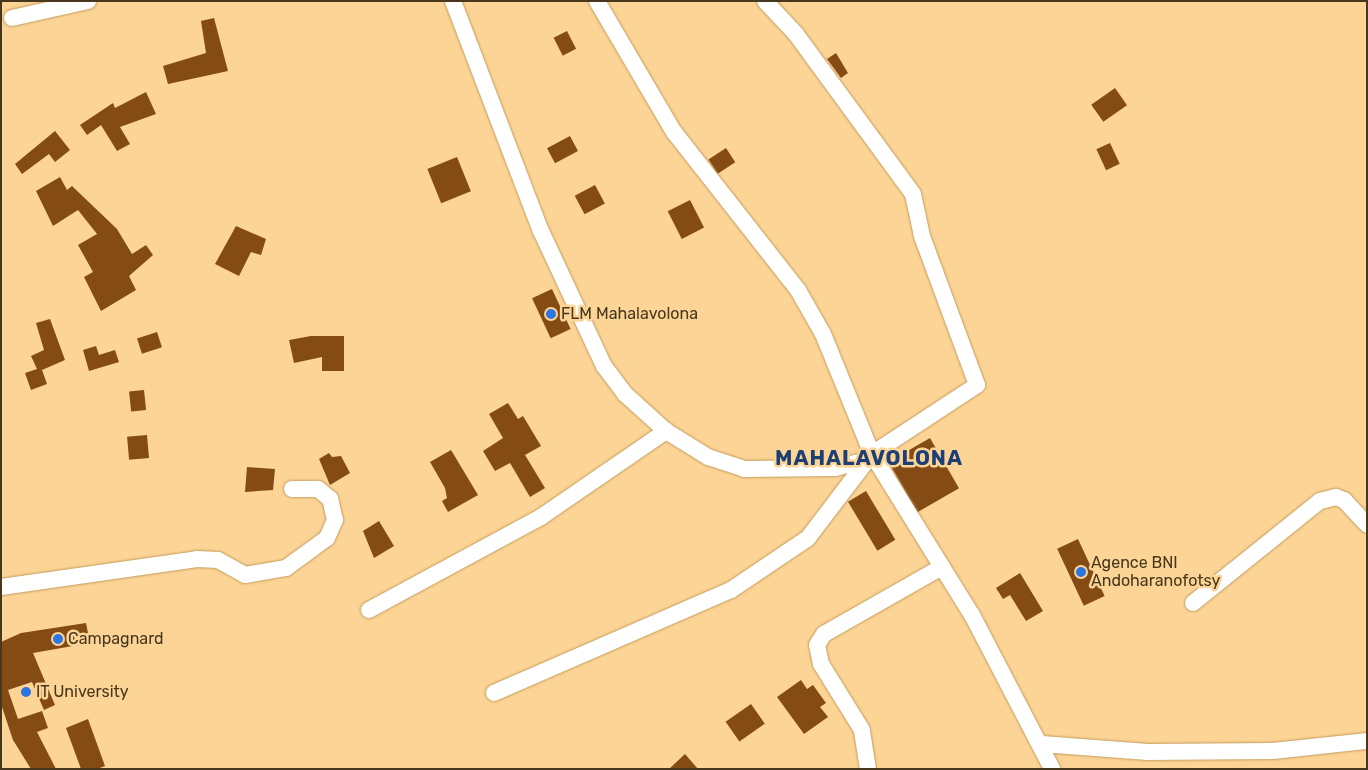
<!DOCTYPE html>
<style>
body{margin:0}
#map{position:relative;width:1368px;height:770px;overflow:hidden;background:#fcd495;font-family:Rubik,sans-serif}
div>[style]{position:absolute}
.building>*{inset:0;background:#844b15;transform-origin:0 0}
.roads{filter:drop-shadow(0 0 1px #c29d5f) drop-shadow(0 0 1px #c29d5f)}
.street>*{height:16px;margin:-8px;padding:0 8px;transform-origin:8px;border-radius:8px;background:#fff}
.dots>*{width:14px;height:14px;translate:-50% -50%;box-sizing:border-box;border:2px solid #fcd495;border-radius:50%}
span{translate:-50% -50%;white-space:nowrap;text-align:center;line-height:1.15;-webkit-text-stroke:5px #fcd495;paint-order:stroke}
.poi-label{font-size:16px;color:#47371d}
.left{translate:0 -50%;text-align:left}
.district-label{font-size:21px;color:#1d3f75;font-weight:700;letter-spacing:1px}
.frame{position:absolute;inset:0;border:2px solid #47371d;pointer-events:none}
</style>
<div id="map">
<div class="building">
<div style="clip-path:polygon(214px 18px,228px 71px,168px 84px,163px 66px,206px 53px,201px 21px)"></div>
<div style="left:567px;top:31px;width:20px;height:15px;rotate:63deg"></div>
<div style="clip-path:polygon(836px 53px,848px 73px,841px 78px,827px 59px)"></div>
<div style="left:1115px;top:88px;width:21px;height:29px;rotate:55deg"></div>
<div style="clip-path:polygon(146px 92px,156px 114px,120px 127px,130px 144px,117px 151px,101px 125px,87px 135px,80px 125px,113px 103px,115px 108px)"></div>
<div style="clip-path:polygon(55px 131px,70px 150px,55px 162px,49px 154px,22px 174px,15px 164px)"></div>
<div style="left:570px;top:136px;width:17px;height:26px;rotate:62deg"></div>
<div style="left:1110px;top:143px;width:23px;height:15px;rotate:65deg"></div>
<div style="left:726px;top:148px;width:17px;height:21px;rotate:57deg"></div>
<div style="left:457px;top:157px;width:37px;height:32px;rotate:68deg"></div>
<div style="clip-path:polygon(60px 177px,67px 190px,72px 186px,117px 229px,132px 254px,146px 245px,153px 255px,129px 276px,136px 290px,101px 311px,84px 277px,93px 272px,78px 245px,97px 234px,78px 210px,53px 226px,36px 191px)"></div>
<div style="left:595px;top:185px;width:21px;height:23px;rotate:62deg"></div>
<div style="left:690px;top:200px;width:31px;height:25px;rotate:63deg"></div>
<div style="clip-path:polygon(236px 226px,266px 239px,261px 255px,251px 252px,239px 276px,215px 264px)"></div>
<div style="left:552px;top:289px;width:44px;height:22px;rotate:65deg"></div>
<div style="clip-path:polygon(50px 319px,65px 360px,42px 370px,47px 384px,31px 390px,25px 373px,37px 369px,31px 356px,44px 350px,36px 323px)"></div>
<div style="left:157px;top:332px;width:16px;height:21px;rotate:72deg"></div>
<div style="clip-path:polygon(311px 336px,344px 336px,344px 371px,322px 371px,322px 357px,294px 363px,289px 340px)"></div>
<div style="clip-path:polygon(96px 346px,99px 355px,115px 350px,119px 362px,89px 371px,83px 350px)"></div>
<div style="left:144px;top:390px;width:20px;height:15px;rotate:84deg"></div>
<div style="clip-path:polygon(508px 403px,518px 419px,523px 416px,541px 446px,525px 455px,545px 488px,530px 497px,510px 463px,495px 471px,483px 451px,503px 438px,489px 414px)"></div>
<div style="left:147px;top:435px;width:23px;height:20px;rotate:85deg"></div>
<div style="left:930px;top:438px;width:58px;height:48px;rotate:60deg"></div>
<div style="clip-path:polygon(451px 450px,478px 495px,448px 512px,442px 501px,447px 498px,445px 488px,430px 462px)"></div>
<div style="clip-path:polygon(329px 453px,332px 457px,341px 456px,350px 473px,330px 485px,319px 459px)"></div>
<div style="clip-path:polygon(247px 467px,275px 469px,273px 490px,245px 492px)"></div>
<div style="left:866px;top:491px;width:57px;height:21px;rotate:59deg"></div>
<div style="clip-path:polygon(379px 521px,394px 546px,374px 558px,363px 531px)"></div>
<div style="left:1078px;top:539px;width:63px;height:23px;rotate:65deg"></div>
<div style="clip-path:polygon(1020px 573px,1043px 611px,1026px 621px,1010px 595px,1003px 599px,996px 588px)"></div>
<div style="clip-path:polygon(86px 623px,90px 643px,33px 653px,55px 705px,44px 710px,32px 682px,8px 690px,18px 719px,42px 711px,48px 728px,37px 732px,56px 769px,31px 769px,13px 740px,1px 704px,1px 642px,21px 633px)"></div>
<div style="clip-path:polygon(801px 680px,807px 689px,813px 685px,826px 703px,820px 707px,828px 717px,804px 734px,777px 697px)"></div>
<div style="left:751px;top:704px;width:24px;height:31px;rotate:55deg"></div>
<div style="clip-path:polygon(88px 719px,105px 766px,97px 769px,81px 769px,66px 728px)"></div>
<div style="clip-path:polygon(685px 754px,698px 769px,669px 769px)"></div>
</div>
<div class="roads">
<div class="street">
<div style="left:453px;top:1px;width:246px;rotate:69.1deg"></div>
<div style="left:541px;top:231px;width:149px;rotate:65deg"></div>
<div style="left:604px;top:366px;width:35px;rotate:53deg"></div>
<div style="left:625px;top:394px;width:55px;rotate:42.1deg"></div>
<div style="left:666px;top:431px;width:49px;rotate:31.8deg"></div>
<div style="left:708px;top:457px;width:38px;rotate:18deg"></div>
<div style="left:744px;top:469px;width:91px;rotate:-0.6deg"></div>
<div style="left:835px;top:468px;width:30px;rotate:-14deg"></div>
<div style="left:597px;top:1px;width:152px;rotate:59.6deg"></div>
<div style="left:674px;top:132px;width:201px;rotate:51.9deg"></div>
<div style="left:798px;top:290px;width:51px;rotate:60.4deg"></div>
<div style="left:823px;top:334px;width:130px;rotate:67.8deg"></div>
<div style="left:872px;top:454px;width:190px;rotate:58.2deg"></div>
<div style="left:972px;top:615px;width:174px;rotate:62.5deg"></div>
<div style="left:12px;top:18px;width:78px;rotate:-12.6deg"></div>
<div style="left:1px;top:587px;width:198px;rotate:-8.1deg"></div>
<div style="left:197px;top:559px;width:21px;rotate:3deg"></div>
<div style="left:218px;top:560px;width:31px;rotate:29deg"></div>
<div style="left:245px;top:575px;width:42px;rotate:-9.7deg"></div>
<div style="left:286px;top:568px;width:51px;rotate:-36.2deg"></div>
<div style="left:327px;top:538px;width:20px;rotate:-66deg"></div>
<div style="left:335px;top:520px;width:22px;rotate:-103deg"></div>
<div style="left:330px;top:499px;width:16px;rotate:-140deg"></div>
<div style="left:318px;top:489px;width:26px;rotate:180deg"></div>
<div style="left:1193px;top:603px;width:163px;rotate:-38.8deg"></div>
<div style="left:1320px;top:501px;width:16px;rotate:-14deg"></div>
<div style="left:1336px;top:497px;width:9px;rotate:21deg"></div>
<div style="left:1344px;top:500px;width:34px;rotate:47deg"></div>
<div style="left:369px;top:610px;width:196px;rotate:-28.4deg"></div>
<div style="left:541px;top:517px;width:152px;rotate:-34.5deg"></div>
<div style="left:494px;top:693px;width:258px;rotate:-23.5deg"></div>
<div style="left:731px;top:590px;width:93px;rotate:-34deg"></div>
<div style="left:808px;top:538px;width:106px;rotate:-52.7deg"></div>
<div style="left:872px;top:454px;width:126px;rotate:-33.3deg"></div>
<div style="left:977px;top:385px;width:159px;rotate:-110.3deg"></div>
<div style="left:922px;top:236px;width:43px;rotate:-102.1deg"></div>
<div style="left:913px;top:194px;width:198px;rotate:-126.2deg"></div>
<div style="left:796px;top:34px;width:45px;rotate:-133.2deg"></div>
<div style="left:1042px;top:744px;width:106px;rotate:4.3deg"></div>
<div style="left:1148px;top:752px;width:125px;rotate:-0.5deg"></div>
<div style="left:1273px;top:751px;width:95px;rotate:-6.1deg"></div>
<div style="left:868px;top:769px;width:39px;rotate:-99deg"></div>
<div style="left:862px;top:730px;width:78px;rotate:-121.8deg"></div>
<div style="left:821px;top:664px;width:19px;rotate:-102deg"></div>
<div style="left:817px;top:645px;width:13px;rotate:-58deg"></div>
<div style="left:824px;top:634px;width:136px;rotate:-29.6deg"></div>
</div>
</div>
<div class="dots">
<div style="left:551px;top:314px;background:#2d75e1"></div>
<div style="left:1081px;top:572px;background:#2d75e1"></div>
<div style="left:58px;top:639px;background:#2d75e1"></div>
<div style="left:26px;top:692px;background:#2d75e1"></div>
</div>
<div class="poi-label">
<span class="left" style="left:561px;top:314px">FLM Mahalavolona</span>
<span class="left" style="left:1091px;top:572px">Agence BNI<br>Andoharanofotsy</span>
<span class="left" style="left:68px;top:639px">Campagnard</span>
<span class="left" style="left:36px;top:692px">IT University</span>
</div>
<div class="district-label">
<span style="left:869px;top:458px">MAHALAVOLONA</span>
</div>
<div class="frame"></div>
</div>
